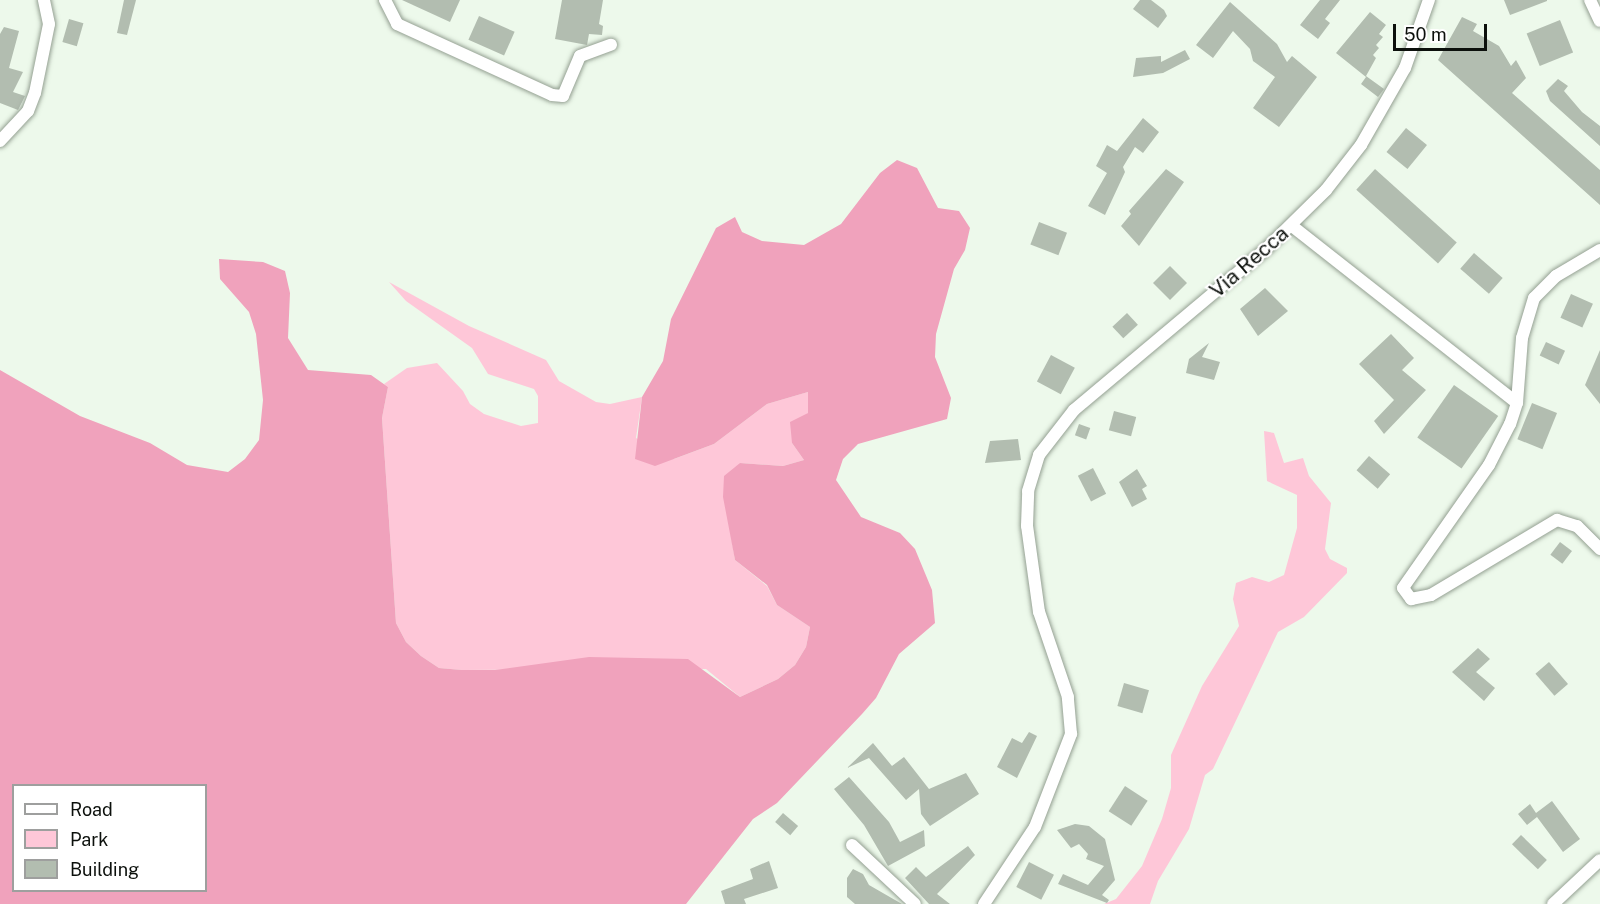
<!DOCTYPE html>
<style>
body{margin:0}
#map{position:relative;width:1600px;height:904px;overflow:hidden;background:#edf9eb;font-family:"Public Sans",sans-serif}
div>[style]{position:absolute}
.green>*{inset:0;background:#fec7d8}
.forest>*{inset:0;background:#f0a2bc}
.building>*{inset:0;background:#b2bdb0;transform-origin:0 0}
.roads{filter:drop-shadow(0 0 2px #94a092) drop-shadow(0 0 2px #94a092)}
.minor>*{height:12px;margin:-6px;padding:0 6px;transform-origin:6px;border-radius:6px;background:#fff}
span{translate:-50% -50%;white-space:nowrap;text-align:center;line-height:1.15;-webkit-text-stroke:4.5px #fff;paint-order:stroke}
.street-label{font-size:21px;color:#0c100c}
.legend{position:absolute;left:12px;top:784px;width:195px;height:108px;box-sizing:border-box;background:#fff;border:2px solid #9e9f9e;margin:0;padding:8px 10px;list-style:none;font-size:18px;color:#0c100c}
.legend li{display:flex;align-items:center;gap:12px;height:30px}
.legend b{width:30px;border:2px solid #9e9f9e}
.scale{position:absolute;left:1393px;top:24px;width:94px;height:27px;box-sizing:border-box;border:3px solid #0c100c;border-top:0;padding-left:8px;font-size:18px;line-height:21px;white-space:nowrap;color:#0c100c;-webkit-text-stroke:4px #fff;paint-order:stroke}
</style>
<div id="map">
<div class="green">
<div style="clip-path:polygon(389px 282px,469px 326px,546px 360px,559px 381px,596px 402px,610px 404px,642px 397px,636px 438px,674px 459px,714px 444px,767px 404px,808px 392px,808px 413px,792px 443px,804px 460px,783px 466px,740px 463px,728px 517px,735px 560px,767px 586px,777px 605px,810px 627px,806px 647px,795px 665px,778px 679px,740px 697px,706px 669px,462px 670px,439px 668px,421px 656px,406px 642px,396px 623px,382px 418px,388px 387px,384px 384px,407px 368px,437px 363px,463px 391px,470px 404px,484px 414px,521px 426px,538px 423px,538px 396px,534px 389px,488px 374px,472px 348px,406px 301px)"></div>
<div style="clip-path:polygon(1264px 431px,1274px 433px,1284px 463px,1303px 458px,1309px 476px,1331px 503px,1325px 549px,1330px 559px,1347px 568px,1347px 573px,1304px 617px,1278px 632px,1213px 769px,1205px 775px,1189px 829px,1158px 881px,1150px 904px,1104px 904px,1116px 899px,1142px 866px,1162px 819px,1171px 788px,1171px 755px,1202px 686px,1239px 626px,1233px 599px,1236px 583px,1252px 577px,1269px 582px,1284px 575px,1297px 528px,1297px 495px,1267px 481px)"></div>
</div>
<div class="forest">
<div style="clip-path:polygon(evenodd,897px 160px,917px 168px,938px 208px,959px 211px,970px 228px,965px 250px,954px 269px,936px 334px,935px 357px,951px 398px,947px 419px,858px 444px,843px 459px,836px 480px,861px 517px,900px 533px,915px 549px,932px 590px,935px 623px,899px 654px,876px 698px,862px 714px,777px 803px,753px 819px,686px 904px,0 904px,0 370px,80px 416px,150px 443px,187px 465px,228px 472px,245px 459px,259px 440px,263px 400px,256px 334px,249px 312px,220px 279px,219px 259px,263px 262px,285px 271px,290px 293px,288px 338px,308px 370px,371px 375px,388px 387px,382px 418px,396px 623px,406px 642px,421px 656px,439px 668px,462px 670px,495px 670px,589px 657px,688px 659px,740px 697px,778px 679px,795px 665px,806px 647px,810px 627px,777px 605px,767px 585px,735px 560px,723px 497px,724px 476px,740px 463px,783px 466px,804px 460px,792px 443px,790px 422px,808px 413px,808px 392px,767px 404px,714px 444px,655px 466px,635px 459px,642px 397px,663px 361px,671px 319px,716px 228px,735px 217px,742px 232px,762px 241px,804px 245px,841px 224px,880px 173px,897px 160px,14px 786px,206px 786px,206px 890px,14px 890px,14px 786px)"></div>
</div>
<div class="building">
<div style="clip-path:polygon(124px 0,136px 0,127px 35px,117px 33px)"></div>
<div style="clip-path:polygon(402px 0,460px 0,450px 22px)"></div>
<div style="clip-path:polygon(562px 0,603px 0,599px 24px,603px 26px,602px 35px,589px 34px,587px 45px,555px 39px)"></div>
<div style="clip-path:polygon(1140px 0,1151px 0,1164px 10px,1167px 16px,1158px 28px,1133px 9px)"></div>
<div style="clip-path:polygon(1320px 0,1340px 0,1325px 19px,1330px 23px,1318px 39px,1300px 25px)"></div>
<div style="clip-path:polygon(1504px 0,1547px 0,1547px 1px,1510px 15px)"></div>
<div style="clip-path:polygon(1230px 2px,1277px 44px,1287px 62px,1292px 56px,1317px 77px,1279px 127px,1253px 108px,1275px 77px,1253px 61px,1250px 49px,1233px 31px,1213px 58px,1196px 45px)"></div>
<div style="clip-path:polygon(1370px 12px,1386px 25px,1379px 34px,1383px 37px,1376px 45px,1379px 48px,1373px 55px,1376px 58px,1366px 76px,1384px 89px,1378px 97px,1361px 84px,1366px 77px,1336px 53px)"></div>
<div style="left:479px;top:16px;width:39px;height:26px;rotate:24deg"></div>
<div style="clip-path:polygon(1462px 17px,1477px 24px,1473px 31px,1499px 46px,1511px 66px,1516px 60px,1526px 78px,1512px 93px,1600px 170px,1600px 205px,1438px 60px)"></div>
<div style="left:69px;top:19px;width:15px;height:24px;rotate:16deg"></div>
<div style="left:1560px;top:20px;width:35px;height:36px;rotate:68deg"></div>
<div style="clip-path:polygon(4px 27px,19px 31px,9px 68px,23px 72px,13px 92px,25px 96px,18px 110px,0 103px,0 34px)"></div>
<div style="clip-path:polygon(1185px 50px,1190px 59px,1163px 73px,1133px 77px,1136px 58px,1161px 56px,1161px 62px)"></div>
<div style="clip-path:polygon(1558px 79px,1568px 86px,1564px 91px,1582px 112px,1600px 126px,1600px 146px,1550px 101px,1546px 91px)"></div>
<div style="clip-path:polygon(1143px 118px,1159px 132px,1143px 153px,1135px 147px,1123px 167px,1125px 172px,1105px 215px,1088px 206px,1107px 173px,1096px 166px,1107px 145px,1117px 151px)"></div>
<div style="left:1406px;top:128px;width:27px;height:31px;rotate:39deg"></div>
<div style="clip-path:polygon(1166px 169px,1184px 182px,1139px 246px,1121px 226px,1131px 214px,1129px 211px)"></div>
<div style="left:1375px;top:169px;width:110px;height:28px;rotate:42deg"></div>
<div style="left:1039px;top:222px;width:30px;height:24px;rotate:21deg"></div>
<div style="left:1474px;top:253px;width:38px;height:21px;rotate:41deg"></div>
<div style="left:1170px;top:266px;width:24px;height:24px;rotate:45deg"></div>
<div style="clip-path:polygon(1265px 288px,1288px 311px,1258px 336px,1240px 309px)"></div>
<div style="left:1571px;top:294px;width:24px;height:26px;rotate:24deg"></div>
<div style="left:1127px;top:313px;width:16px;height:20px;rotate:47deg"></div>
<div style="clip-path:polygon(1391px 334px,1414px 358px,1402px 370px,1426px 390px,1384px 434px,1374px 421px,1394px 400px,1359px 364px)"></div>
<div style="left:1546px;top:342px;width:21px;height:15px;rotate:25deg"></div>
<div style="clip-path:polygon(1209px 343px,1202px 357px,1220px 362px,1214px 380px,1186px 373px,1189px 359px)"></div>
<div style="clip-path:polygon(1600px 350px,1600px 404px,1585px 385px)"></div>
<div style="left:1051px;top:355px;width:27px;height:30px;rotate:28deg"></div>
<div style="left:1454px;top:385px;width:54px;height:64px;rotate:35deg"></div>
<div style="left:1532px;top:403px;width:27px;height:39px;rotate:22deg"></div>
<div style="left:1114px;top:411px;width:23px;height:20px;rotate:15deg"></div>
<div style="left:1079px;top:424px;width:12px;height:12px;rotate:20deg"></div>
<div style="clip-path:polygon(1018px 439px,1021px 460px,985px 463px,990px 441px)"></div>
<div style="left:1369px;top:456px;width:28px;height:19px;rotate:41deg"></div>
<div style="left:1093px;top:468px;width:29px;height:17px;rotate:63deg"></div>
<div style="clip-path:polygon(1137px 469px,1147px 486px,1142px 489px,1147px 499px,1132px 507px,1119px 482px)"></div>
<div style="left:1560px;top:542px;width:15px;height:16px;rotate:37deg"></div>
<div style="clip-path:polygon(1478px 648px,1490px 659px,1476px 672px,1495px 688px,1484px 701px,1452px 672px)"></div>
<div style="left:1549px;top:662px;width:29px;height:18px;rotate:49deg"></div>
<div style="left:1124px;top:683px;width:26px;height:24px;rotate:16deg"></div>
<div style="clip-path:polygon(1029px 732px,1037px 736px,1017px 778px,997px 767px,1012px 738px,1022px 743px)"></div>
<div style="clip-path:polygon(873px 743px,892px 766px,904px 757px,929px 789px,966px 773px,979px 794px,930px 826px,921px 814px,919px 789px,906px 800px,869px 758px,847px 768px)"></div>
<div style="clip-path:polygon(849px 777px,889px 822px,900px 842px,924px 830px,925px 846px,888px 866px,864px 825px,834px 789px)"></div>
<div style="left:1125px;top:786px;width:27px;height:30px;rotate:33deg"></div>
<div style="clip-path:polygon(1552px 801px,1580px 839px,1563px 852px,1537px 817px,1527px 825px,1518px 814px,1530px 804px,1536px 813px)"></div>
<div style="left:783px;top:813px;width:20px;height:12px;rotate:41deg"></div>
<div style="clip-path:polygon(1075px 824px,1089px 826px,1105px 839px,1115px 880px,1102px 895px,1109px 900px,1107px 903px,1058px 884px,1063px 874px,1088px 885px,1104px 866px,1086px 859px,1088px 854px,1079px 844px,1071px 848px,1057px 830px)"></div>
<div style="left:1521px;top:835px;width:36px;height:13px;rotate:44deg"></div>
<div style="clip-path:polygon(968px 846px,975px 855px,937px 894px,950px 904px,929px 904px,905px 878px,916px 867px,926px 877px)"></div>
<div style="clip-path:polygon(769px 861px,778px 888px,744px 899px,746px 904px,725px 904px,721px 891px,753px 879px,750px 869px)"></div>
<div style="left:1029px;top:862px;width:28px;height:28px;rotate:27deg"></div>
<div style="clip-path:polygon(853px 869px,863px 874px,869px 885px,902px 904px,855px 904px,847px 897px,847px 878px)"></div>
</div>
<div class="roads">
<div class="minor">
<div style="left:385px;top:0;width:27px;rotate:63deg"></div>
<div style="left:397px;top:24px;width:170px;rotate:24.6deg"></div>
<div style="left:552px;top:95px;width:11px;rotate:5deg"></div>
<div style="left:563px;top:96px;width:43px;rotate:-67deg"></div>
<div style="left:580px;top:56px;width:33px;rotate:-20deg"></div>
<div style="left:1590px;top:0;width:23px;rotate:65deg"></div>
<div style="left:0;top:141px;width:41px;rotate:-47deg"></div>
<div style="left:28px;top:111px;width:19px;rotate:-69deg"></div>
<div style="left:35px;top:93px;width:70px;rotate:-78.5deg"></div>
<div style="left:49px;top:24px;width:25px;rotate:-102deg"></div>
<div style="left:1292px;top:226px;width:286px;rotate:38.2deg"></div>
<div style="left:1600px;top:250px;width:51px;rotate:149.4deg"></div>
<div style="left:1556px;top:276px;width:31px;rotate:135deg"></div>
<div style="left:1534px;top:298px;width:42px;rotate:106.7deg"></div>
<div style="left:1522px;top:338px;width:65px;rotate:94.4deg"></div>
<div style="left:1517px;top:403px;width:22px;rotate:108deg"></div>
<div style="left:1510px;top:424px;width:46px;rotate:117.1deg"></div>
<div style="left:1489px;top:465px;width:150px;rotate:125deg"></div>
<div style="left:1403px;top:588px;width:14px;rotate:54deg"></div>
<div style="left:1411px;top:599px;width:20px;rotate:-11deg"></div>
<div style="left:1431px;top:595px;width:147px;rotate:-30.8deg"></div>
<div style="left:1557px;top:520px;width:21px;rotate:17deg"></div>
<div style="left:1577px;top:526px;width:33px;rotate:45deg"></div>
<div style="left:852px;top:845px;width:86px;rotate:43.1deg"></div>
<div style="left:984px;top:904px;width:92px;rotate:-56.5deg"></div>
<div style="left:1035px;top:827px;width:100px;rotate:-68.8deg"></div>
<div style="left:1071px;top:734px;width:37px;rotate:-95deg"></div>
<div style="left:1068px;top:697px;width:90px;rotate:-108.8deg"></div>
<div style="left:1039px;top:612px;width:87px;rotate:-97.9deg"></div>
<div style="left:1027px;top:526px;width:35px;rotate:-88deg"></div>
<div style="left:1028px;top:491px;width:38px;rotate:-73deg"></div>
<div style="left:1039px;top:455px;width:57px;rotate:-52.1deg"></div>
<div style="left:1074px;top:410px;width:251px;rotate:-40deg"></div>
<div style="left:1266px;top:249px;width:84px;rotate:-44.5deg"></div>
<div style="left:1326px;top:190px;width:57px;rotate:-52.1deg"></div>
<div style="left:1361px;top:145px;width:89px;rotate:-60.3deg"></div>
<div style="left:1405px;top:68px;width:72px;rotate:-70.6deg"></div>
<div style="left:1553px;top:904px;width:64px;rotate:-43.1deg"></div>
</div>
</div>
<div class="street-label">
<span style="left:1249px;top:262px;rotate:-41deg">Via Recca</span>
</div>
<ul class="legend">
<li><b style="height:8px;background:#fff"></b>Road</li>
<li><b style="height:16px;background:#fec7d8"></b>Park</li>
<li><b style="height:16px;background:#b2bdb0"></b>Building</li>
</ul>
<div class="scale">50 m</div>
</div>
